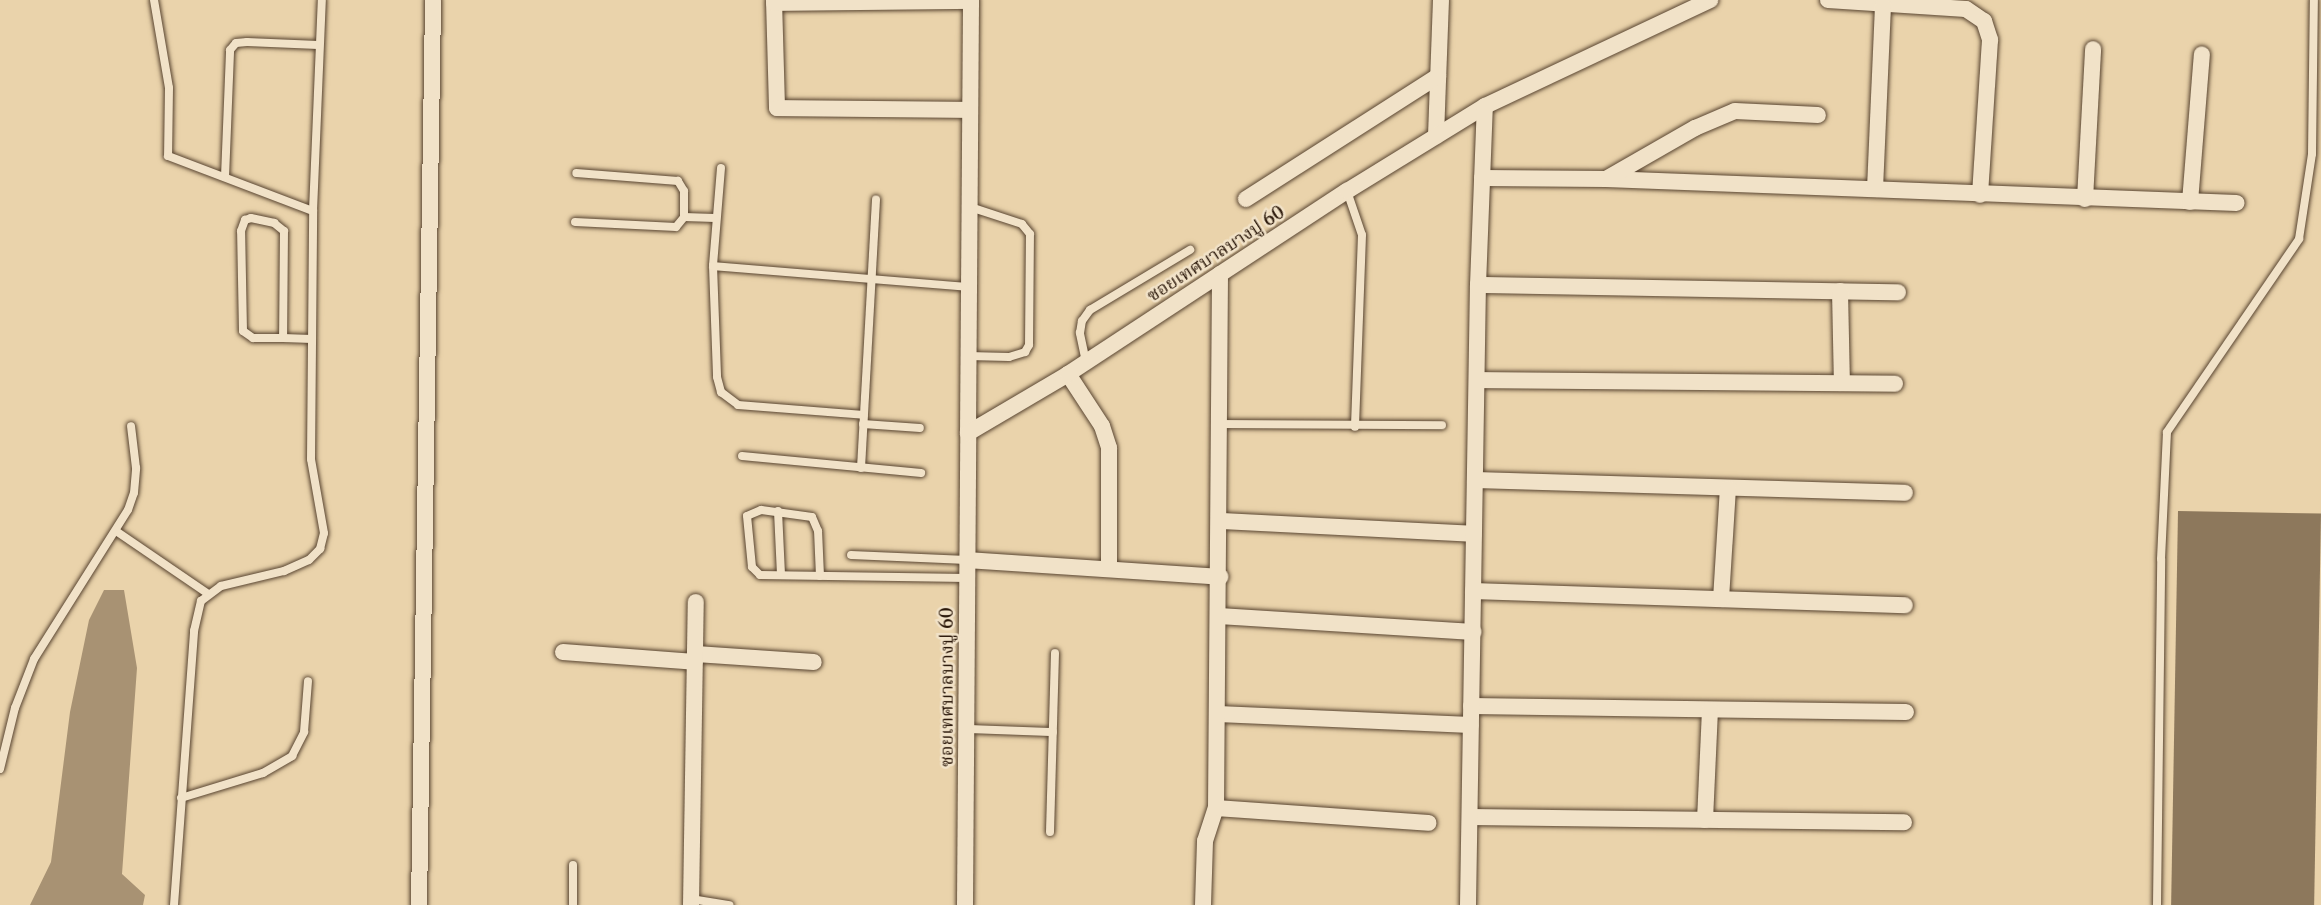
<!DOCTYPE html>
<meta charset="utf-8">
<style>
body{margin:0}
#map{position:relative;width:2321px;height:905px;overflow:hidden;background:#ead3ab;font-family:"Libre Caslon Text","Noto Serif Thai",serif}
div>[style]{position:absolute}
.water>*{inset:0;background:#a89273}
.building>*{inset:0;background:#8d785c;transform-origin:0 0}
.roads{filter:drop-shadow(0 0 2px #584430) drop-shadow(0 0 2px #584430)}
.lane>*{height:8px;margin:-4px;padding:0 4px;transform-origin:4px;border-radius:4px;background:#f1e2c8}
.street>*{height:16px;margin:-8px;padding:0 8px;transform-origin:8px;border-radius:8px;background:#f1e2c8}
span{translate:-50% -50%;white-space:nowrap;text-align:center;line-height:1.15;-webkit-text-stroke:5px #f1e2c8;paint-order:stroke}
.street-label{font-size:18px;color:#281507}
</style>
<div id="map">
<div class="water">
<div style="clip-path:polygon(104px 590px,124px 590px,137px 668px,122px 874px,145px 895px,143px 905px,30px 905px,51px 862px,70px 712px,89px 620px)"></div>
</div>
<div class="building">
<div style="left:2178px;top:511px;width:143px;height:394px;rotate:1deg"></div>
</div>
<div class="roads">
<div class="lane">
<div style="left:154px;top:0;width:89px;rotate:80.3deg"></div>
<div style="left:169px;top:88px;width:68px;rotate:90.8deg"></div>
<div style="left:168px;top:156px;width:155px;rotate:20.8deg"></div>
<div style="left:721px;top:168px;width:98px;rotate:94.7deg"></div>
<div style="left:713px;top:266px;width:111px;rotate:87.9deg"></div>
<div style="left:717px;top:377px;width:16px;rotate:75deg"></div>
<div style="left:721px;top:392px;width:21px;rotate:37deg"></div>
<div style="left:738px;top:405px;width:126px;rotate:4.5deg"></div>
<div style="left:225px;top:177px;width:127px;rotate:-87.7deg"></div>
<div style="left:230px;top:50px;width:9px;rotate:-49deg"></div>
<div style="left:236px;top:43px;width:11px;rotate:-5deg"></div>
<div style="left:247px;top:42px;width:71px;rotate:2.4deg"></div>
<div style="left:1347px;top:191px;width:46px;rotate:71.2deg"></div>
<div style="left:1362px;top:235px;width:192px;rotate:92.1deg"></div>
<div style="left:684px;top:217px;width:31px;rotate:2deg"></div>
<div style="left:575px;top:222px;width:101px;rotate:2.8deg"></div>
<div style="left:676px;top:227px;width:13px;rotate:-51deg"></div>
<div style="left:684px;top:217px;width:26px;rotate:-90deg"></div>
<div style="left:684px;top:191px;width:12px;rotate:-121deg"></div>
<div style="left:678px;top:181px;width:102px;rotate:-175.5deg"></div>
<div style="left:713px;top:266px;width:257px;rotate:4.7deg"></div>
<div style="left:283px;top:338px;width:30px;rotate:180deg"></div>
<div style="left:253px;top:338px;width:12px;rotate:-145deg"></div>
<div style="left:243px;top:331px;width:100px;rotate:-91.1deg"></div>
<div style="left:241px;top:231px;width:12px;rotate:-70deg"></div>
<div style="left:245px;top:220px;width:6px;rotate:-18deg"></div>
<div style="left:251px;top:218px;width:24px;rotate:12deg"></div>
<div style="left:274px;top:223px;width:13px;rotate:39deg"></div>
<div style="left:284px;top:231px;width:107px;rotate:90.5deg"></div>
<div style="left:283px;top:338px;width:29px;rotate:2deg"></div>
<div style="left:968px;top:356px;width:41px;rotate:1.4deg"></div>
<div style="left:1009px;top:357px;width:17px;rotate:-17deg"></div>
<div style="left:1025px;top:352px;width:8px;rotate:-60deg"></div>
<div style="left:1029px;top:345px;width:111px;rotate:-89.5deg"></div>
<div style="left:1030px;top:234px;width:13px;rotate:-129deg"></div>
<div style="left:1022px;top:224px;width:55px;rotate:-161.9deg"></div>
<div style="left:1086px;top:362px;width:30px;rotate:-102deg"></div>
<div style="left:1080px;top:333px;width:12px;rotate:-81deg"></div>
<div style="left:1082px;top:321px;width:14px;rotate:-54deg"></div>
<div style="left:1090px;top:310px;width:117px;rotate:-31deg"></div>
<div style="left:863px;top:424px;width:57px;rotate:4deg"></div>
<div style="left:1220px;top:424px;width:222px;rotate:0.3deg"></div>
<div style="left:742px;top:456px;width:180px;rotate:5.4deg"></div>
<div style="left:861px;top:468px;width:269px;rotate:-86.8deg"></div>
<div style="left:778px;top:511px;width:64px;rotate:87.3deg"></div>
<div style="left:116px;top:531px;width:110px;rotate:34.3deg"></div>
<div style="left:851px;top:555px;width:116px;rotate:2.5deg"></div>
<div style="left:820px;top:576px;width:45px;rotate:-92.5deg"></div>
<div style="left:818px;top:531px;width:15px;rotate:-113deg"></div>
<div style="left:812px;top:517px;width:51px;rotate:-172.2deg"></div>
<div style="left:761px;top:510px;width:15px;rotate:157deg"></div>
<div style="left:747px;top:516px;width:51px;rotate:84.4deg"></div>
<div style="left:752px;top:567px;width:11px;rotate:45deg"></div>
<div style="left:760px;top:575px;width:207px;rotate:0.8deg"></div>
<div style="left:966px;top:729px;width:87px;rotate:2deg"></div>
<div style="left:0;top:769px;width:63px;rotate:-76.2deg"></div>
<div style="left:15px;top:708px;width:53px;rotate:-68.8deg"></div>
<div style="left:34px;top:659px;width:176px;rotate:-57.8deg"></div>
<div style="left:128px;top:510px;width:18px;rotate:-71deg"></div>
<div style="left:134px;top:493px;width:25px;rotate:-85deg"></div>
<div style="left:136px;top:468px;width:42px;rotate:-96.8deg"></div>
<div style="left:181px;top:798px;width:86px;rotate:-17deg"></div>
<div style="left:263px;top:773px;width:34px;rotate:-30deg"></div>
<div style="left:292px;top:756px;width:27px;rotate:-63deg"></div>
<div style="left:304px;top:732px;width:51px;rotate:-85.5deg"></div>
<div style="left:1050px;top:832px;width:179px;rotate:-88.4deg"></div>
<div style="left:691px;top:899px;width:39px;rotate:9deg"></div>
<div style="left:174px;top:905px;width:275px;rotate:-85.8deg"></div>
<div style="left:194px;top:631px;width:31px;rotate:-77deg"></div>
<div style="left:201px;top:601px;width:25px;rotate:-37deg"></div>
<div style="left:221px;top:586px;width:65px;rotate:-13.4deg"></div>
<div style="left:284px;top:571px;width:27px;rotate:-24deg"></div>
<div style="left:309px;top:560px;width:16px;rotate:-45deg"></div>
<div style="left:320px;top:549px;width:16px;rotate:-76deg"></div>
<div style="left:324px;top:533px;width:75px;rotate:-100deg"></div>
<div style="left:311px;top:459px;width:248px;rotate:-89.5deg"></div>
<div style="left:313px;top:211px;width:211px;rotate:-87.6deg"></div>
<div style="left:573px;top:905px;width:40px;rotate:-90deg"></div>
<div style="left:2157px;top:905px;width:346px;rotate:-89.3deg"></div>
<div style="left:2161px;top:559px;width:127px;rotate:-87.3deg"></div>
<div style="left:2167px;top:432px;width:234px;rotate:-55.6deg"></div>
<div style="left:2299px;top:239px;width:86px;rotate:-81.3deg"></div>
<div style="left:2312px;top:154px;width:154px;rotate:-89.3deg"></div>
</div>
<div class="street">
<div style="left:774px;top:0;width:108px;rotate:88.4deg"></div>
<div style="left:777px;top:108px;width:193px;rotate:0.6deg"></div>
<div style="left:1828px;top:0;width:138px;rotate:3.7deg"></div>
<div style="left:1966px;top:9px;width:22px;rotate:34deg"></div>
<div style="left:1984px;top:21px;width:20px;rotate:72deg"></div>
<div style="left:1990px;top:40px;width:155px;rotate:93.7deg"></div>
<div style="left:774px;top:3px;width:197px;rotate:-0.6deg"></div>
<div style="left:1436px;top:136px;width:136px;rotate:-87.9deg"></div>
<div style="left:1482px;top:178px;width:124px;rotate:0.5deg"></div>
<div style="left:1606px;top:179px;width:631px;rotate:2.18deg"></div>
<div style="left:1606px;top:179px;width:103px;rotate:-29.8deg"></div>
<div style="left:1695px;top:128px;width:43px;rotate:-23deg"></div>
<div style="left:1735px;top:111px;width:83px;rotate:2.8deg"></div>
<div style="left:1875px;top:189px;width:183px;rotate:-87.5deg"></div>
<div style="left:1246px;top:199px;width:228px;rotate:-32.6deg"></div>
<div style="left:2085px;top:199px;width:150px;rotate:-86.9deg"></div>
<div style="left:2190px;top:202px;width:148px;rotate:-85.4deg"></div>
<div style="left:1478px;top:285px;width:420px;rotate:1deg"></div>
<div style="left:1840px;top:291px;width:92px;rotate:88.8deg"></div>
<div style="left:1068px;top:374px;width:62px;rotate:56.8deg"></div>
<div style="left:1102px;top:426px;width:23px;rotate:72deg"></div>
<div style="left:1109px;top:448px;width:120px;rotate:90deg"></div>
<div style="left:1477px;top:380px;width:418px;rotate:0.5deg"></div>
<div style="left:968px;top:433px;width:433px;rotate:-89.6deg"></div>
<div style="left:1475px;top:480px;width:430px;rotate:1.7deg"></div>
<div style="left:1220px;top:521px;width:254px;rotate:2.9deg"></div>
<div style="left:967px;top:560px;width:254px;rotate:3.8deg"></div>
<div style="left:1473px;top:591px;width:432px;rotate:1.9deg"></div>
<div style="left:1721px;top:599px;width:111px;rotate:-86.4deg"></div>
<div style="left:1219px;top:616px;width:255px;rotate:3.6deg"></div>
<div style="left:563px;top:652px;width:132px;rotate:4.3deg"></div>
<div style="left:696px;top:654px;width:118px;rotate:3.9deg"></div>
<div style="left:1471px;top:706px;width:435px;rotate:0.8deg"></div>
<div style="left:1218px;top:714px;width:253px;rotate:2.5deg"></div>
<div style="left:1216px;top:808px;width:213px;rotate:4deg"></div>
<div style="left:1470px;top:817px;width:434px;rotate:0.7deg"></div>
<div style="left:1705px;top:820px;width:110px;rotate:-87.4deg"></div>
<div style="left:419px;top:905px;width:905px;rotate:-89.11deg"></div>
<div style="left:691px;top:905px;width:303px;rotate:-89.1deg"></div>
<div style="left:965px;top:905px;width:472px;rotate:-89.6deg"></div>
<div style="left:968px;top:433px;width:116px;rotate:-30.5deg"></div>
<div style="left:1068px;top:374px;width:334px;rotate:-33.3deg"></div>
<div style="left:1347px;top:191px;width:162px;rotate:-31.6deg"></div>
<div style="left:1485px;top:106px;width:249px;rotate:-25.2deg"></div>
<div style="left:1203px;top:905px;width:64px;rotate:-88.2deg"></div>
<div style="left:1205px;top:841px;width:35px;rotate:-72deg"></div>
<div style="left:1216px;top:808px;width:534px;rotate:-89.57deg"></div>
<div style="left:1468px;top:905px;width:620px;rotate:-89.08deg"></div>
<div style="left:1478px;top:285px;width:179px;rotate:-87.8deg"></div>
</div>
</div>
<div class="street-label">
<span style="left:1216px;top:254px;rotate:-33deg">ซอยเทศบาลบางปู 60</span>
<span style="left:947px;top:687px;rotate:-90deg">ซอยเทศบาลบางปู 60</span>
</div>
</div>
